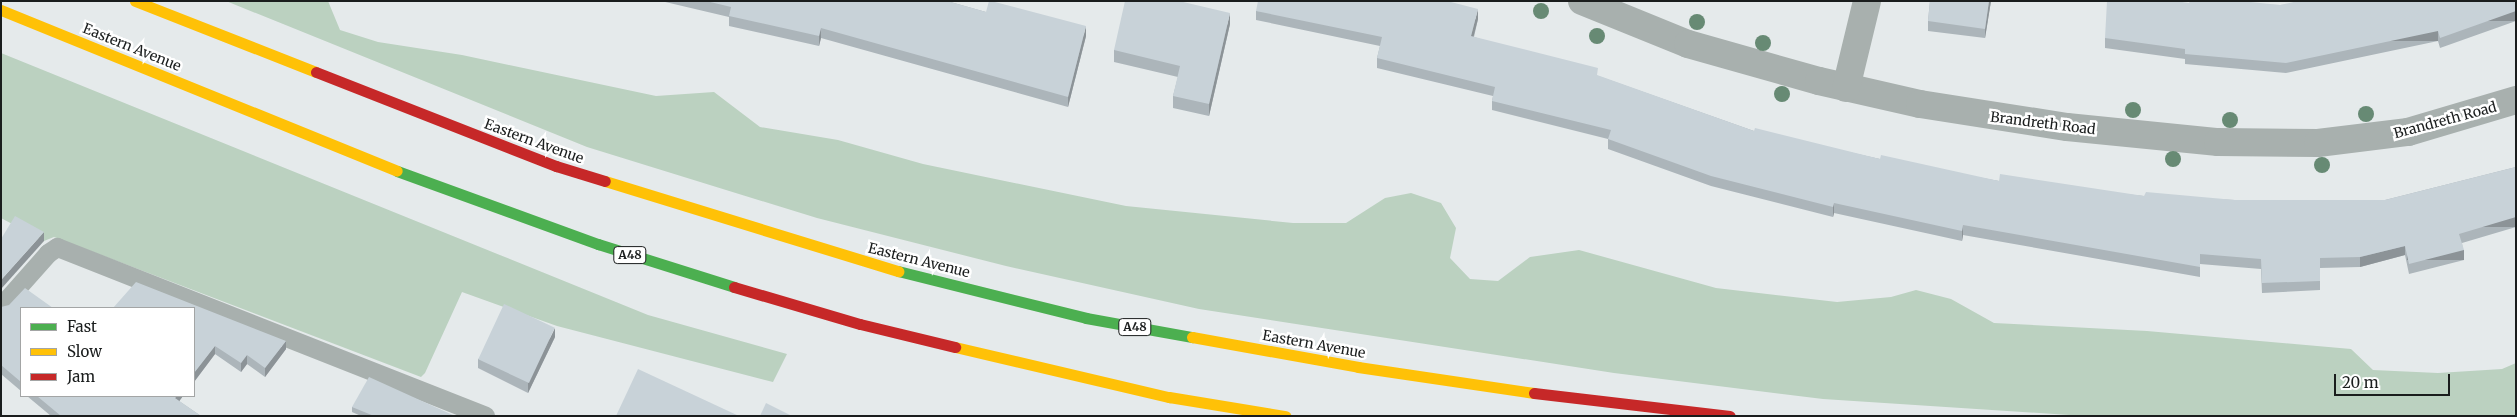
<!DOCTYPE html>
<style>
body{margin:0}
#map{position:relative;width:2517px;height:417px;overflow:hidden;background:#e5eaeb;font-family:Merriweather,serif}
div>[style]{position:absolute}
.forest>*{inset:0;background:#bbd1c0}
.lane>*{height:19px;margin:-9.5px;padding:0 9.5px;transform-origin:9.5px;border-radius:9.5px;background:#a8b0ae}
.street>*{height:28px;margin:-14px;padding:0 14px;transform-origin:14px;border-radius:14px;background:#a8b0ae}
.fast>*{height:11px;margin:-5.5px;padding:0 5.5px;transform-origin:5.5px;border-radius:5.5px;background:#4caf50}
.slow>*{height:11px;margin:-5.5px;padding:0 5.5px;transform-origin:5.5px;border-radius:5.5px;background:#ffc107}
.jam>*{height:11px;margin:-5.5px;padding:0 5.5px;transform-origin:5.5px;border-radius:5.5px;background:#c62828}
.trees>*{width:16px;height:16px;margin:-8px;border-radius:50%;background:#678a74}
.wall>*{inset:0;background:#acb5ba}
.shaded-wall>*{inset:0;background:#8c9397;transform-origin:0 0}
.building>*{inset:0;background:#c8d2d8;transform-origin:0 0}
span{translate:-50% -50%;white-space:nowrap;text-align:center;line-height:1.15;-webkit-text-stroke:5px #fff;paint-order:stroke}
.shield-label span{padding:1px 4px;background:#fff;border:1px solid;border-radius:4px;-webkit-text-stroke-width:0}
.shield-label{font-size:12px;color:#1a1d1d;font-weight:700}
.street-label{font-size:14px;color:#1a1d1d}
.frame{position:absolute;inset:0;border:2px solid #1a1d1d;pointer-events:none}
.legend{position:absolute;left:20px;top:307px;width:175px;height:90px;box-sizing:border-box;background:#fff;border:1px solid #a3a5a5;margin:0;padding:6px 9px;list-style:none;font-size:15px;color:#1a1d1d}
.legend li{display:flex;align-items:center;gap:10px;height:25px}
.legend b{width:25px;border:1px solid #a3a5a5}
.scale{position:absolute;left:2334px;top:374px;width:116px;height:22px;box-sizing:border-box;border:2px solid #1a1d1d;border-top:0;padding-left:6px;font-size:15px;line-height:18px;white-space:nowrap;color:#1a1d1d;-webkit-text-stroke:4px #fff;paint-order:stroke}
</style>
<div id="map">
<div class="forest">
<div style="clip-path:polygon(226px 1px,328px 1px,340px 30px,378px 42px,462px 55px,656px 96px,714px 92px,760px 127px,838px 140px,923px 164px,1126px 206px,1293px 223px,1346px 223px,1385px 198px,1411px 193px,1441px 203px,1456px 228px,1450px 258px,1470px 279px,1498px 281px,1530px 257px,1579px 250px,1716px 288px,1837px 302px,1891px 297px,1916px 290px,1951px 299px,1994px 323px,2147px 331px,2351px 349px,2373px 370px,2438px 373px,2502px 369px,2516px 363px,2516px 416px,2084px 416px,1823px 399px,1614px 373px,1199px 309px,1006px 266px,817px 218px,587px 147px)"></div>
<div style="clip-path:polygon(1px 53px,648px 315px,787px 354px,773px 382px,557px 326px,462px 292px,425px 373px,421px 377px,54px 237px,44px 241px,1px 218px)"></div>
</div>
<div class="lane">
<div style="left:1px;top:306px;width:71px;rotate:-48.4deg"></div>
<div style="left:48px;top:253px;width:11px;rotate:-34deg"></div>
<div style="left:57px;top:247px;width:460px;rotate:21.5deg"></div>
</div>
<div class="street">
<div style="left:1582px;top:1px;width:114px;rotate:22.1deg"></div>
<div style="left:1688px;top:44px;width:136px;rotate:15.8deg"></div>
<div style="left:1819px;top:81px;width:104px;rotate:12.8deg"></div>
<div style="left:1920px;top:104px;width:149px;rotate:8.9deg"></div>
<div style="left:2067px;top:127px;width:152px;rotate:5.7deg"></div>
<div style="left:2218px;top:142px;width:100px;rotate:0.6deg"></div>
<div style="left:2318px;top:143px;width:91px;rotate:-7deg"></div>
<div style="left:2408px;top:132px;width:113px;rotate:-16.5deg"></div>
<div style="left:1846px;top:88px;width:89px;rotate:-76.4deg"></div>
</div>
<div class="fast">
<div style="left:397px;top:171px;width:214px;rotate:20deg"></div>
<div style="left:598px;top:244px;width:143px;rotate:17.5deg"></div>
<div style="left:898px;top:271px;width:194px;rotate:14deg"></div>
<div style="left:1086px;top:318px;width:108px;rotate:10.2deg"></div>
</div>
<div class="slow">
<div style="left:135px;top:1px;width:194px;rotate:21.4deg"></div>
<div style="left:1px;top:10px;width:427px;rotate:22.1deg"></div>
<div style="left:605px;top:181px;width:307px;rotate:17.1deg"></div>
<div style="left:1192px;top:337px;width:169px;rotate:10.2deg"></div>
<div style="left:1358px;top:367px;width:178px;rotate:8.4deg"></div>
<div style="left:955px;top:347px;width:220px;rotate:13.2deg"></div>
<div style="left:1169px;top:397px;width:118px;rotate:9.3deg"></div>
</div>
<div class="jam">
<div style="left:316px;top:72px;width:258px;rotate:21.4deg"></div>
<div style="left:556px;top:166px;width:51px;rotate:17deg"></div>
<div style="left:734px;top:287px;width:131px;rotate:16.4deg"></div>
<div style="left:860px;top:324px;width:98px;rotate:13.6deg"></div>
<div style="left:1534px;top:393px;width:197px;rotate:6.7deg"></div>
</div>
<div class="trees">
<div style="left:1541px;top:11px"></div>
<div style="left:1697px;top:22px"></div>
<div style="left:1597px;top:36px"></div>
<div style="left:1763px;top:43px"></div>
<div style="left:1782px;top:94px"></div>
<div style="left:2133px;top:110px"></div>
<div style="left:2366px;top:114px"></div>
<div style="left:2230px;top:120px"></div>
<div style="left:2173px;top:159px"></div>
<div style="left:2322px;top:165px"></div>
</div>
<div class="wall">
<div style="clip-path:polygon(661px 1px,947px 1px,986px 12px,1086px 36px,1068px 107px,821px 38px,819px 46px,729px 26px,729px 17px)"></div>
<div style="clip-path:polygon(1930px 1px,1991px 1px,1985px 38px,1928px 31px,1928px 21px)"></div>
<div style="clip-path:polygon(2516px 1px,2516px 21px,2440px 48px,2438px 41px,2286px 73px,2185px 64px,2185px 59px,2105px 48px,2105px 38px,2189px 3px,2280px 5px)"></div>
<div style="clip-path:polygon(1256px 11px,1478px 19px,1474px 37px,1598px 76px,1754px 131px,1880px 159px,1999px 181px,2144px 196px,2235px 200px,2385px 200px,2516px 167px,2516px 227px,2462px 243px,2464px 260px,2409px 274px,2405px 255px,2360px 267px,2320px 268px,2320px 290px,2262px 293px,2261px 269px,2200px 264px,2200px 277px,1963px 235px,1962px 241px,1834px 213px,1833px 217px,1711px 186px,1608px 149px,1608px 139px,1492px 110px,1492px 101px,1493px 96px,1377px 68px,1377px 58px,1380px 46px,1256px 20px)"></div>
<div style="clip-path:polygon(1230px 24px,1209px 116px,1173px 108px,1173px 96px,1178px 77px,1114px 62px,1114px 50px)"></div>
<div style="clip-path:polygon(1px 307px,21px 308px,21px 391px,1px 374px)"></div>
<div style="clip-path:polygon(194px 308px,286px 349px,265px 377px,247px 364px,241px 372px,215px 354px,194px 382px)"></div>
<div style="clip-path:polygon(555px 337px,528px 393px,478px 368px,478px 359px)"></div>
<div style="clip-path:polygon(27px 396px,183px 396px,179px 401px,201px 416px,51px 416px)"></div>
<div style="clip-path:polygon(352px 407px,455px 416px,361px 416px,352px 412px)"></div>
</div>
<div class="shaded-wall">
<div style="clip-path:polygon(1989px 1px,1991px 1px,1985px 38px,1985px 29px)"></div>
<div style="clip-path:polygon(1478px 9px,1478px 19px,1471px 46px,1471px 36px)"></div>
<div style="left:2516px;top:11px;width:10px;height:81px;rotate:90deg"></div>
<div style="clip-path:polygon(1230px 13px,1230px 24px,1209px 116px,1209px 104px)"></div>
<div style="clip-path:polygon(1086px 26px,1086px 36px,1068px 107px,1068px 97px)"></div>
<div style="clip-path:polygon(821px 28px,821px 38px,819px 46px,819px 36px)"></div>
<div style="left:2438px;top:31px;width:10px;height:155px;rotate:90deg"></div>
<div style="clip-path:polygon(1834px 203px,1834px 213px,1833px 217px,1833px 207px)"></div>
<div style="left:2516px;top:217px;width:10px;height:59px;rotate:90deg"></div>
<div style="clip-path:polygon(1963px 225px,1963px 235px,1962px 241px,1962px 231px)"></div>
<div style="clip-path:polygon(44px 232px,44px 241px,1px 289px,1px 280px)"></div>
<div style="clip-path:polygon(2405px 246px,2405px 255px,2360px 267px,2360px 257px)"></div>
<div style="left:2464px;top:250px;width:10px;height:57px;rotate:90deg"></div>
<div style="clip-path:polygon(555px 328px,555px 337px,528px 393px,528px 383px)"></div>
<div style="clip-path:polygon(286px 341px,286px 349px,265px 377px,265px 368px)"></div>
<div style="clip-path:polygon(215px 346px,215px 354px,194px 382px,194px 373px)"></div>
<div style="clip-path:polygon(247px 355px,247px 364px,241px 372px,241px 363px)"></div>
<div style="clip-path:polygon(177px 396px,183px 396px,175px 407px,175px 398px)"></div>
</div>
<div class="building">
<div style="clip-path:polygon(706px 1px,947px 1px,986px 12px,989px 1px,991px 1px,1086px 26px,1068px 97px,821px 28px,819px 36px,729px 16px,731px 7px)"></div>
<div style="clip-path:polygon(1125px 1px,1179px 1px,1230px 13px,1209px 104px,1173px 96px,1180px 66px,1114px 50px)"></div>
<div style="clip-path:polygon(1258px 1px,1447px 1px,1478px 9px,1471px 36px,1598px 68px,1597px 75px,1754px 131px,1755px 128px,1880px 159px,1881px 155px,1999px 181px,2000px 174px,2144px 196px,2146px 192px,2235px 200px,2385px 200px,2516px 167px,2516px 217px,2459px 234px,2464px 250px,2409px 264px,2405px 246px,2360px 257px,2320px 258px,2320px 281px,2262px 283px,2261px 259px,2200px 254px,2200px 267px,1963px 225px,1962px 231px,1834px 203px,1833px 207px,1711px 176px,1608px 139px,1611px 130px,1492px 101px,1495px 87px,1377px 58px,1382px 37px,1256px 11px)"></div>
<div style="clip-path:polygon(1930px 1px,1989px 1px,1985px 29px,1928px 21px)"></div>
<div style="clip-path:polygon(2107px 1px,2175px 1px,2189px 3px,2190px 1px,2241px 1px,2280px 5px,2298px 1px,2516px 1px,2516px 11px,2440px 38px,2438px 31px,2286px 63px,2185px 54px,2185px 49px,2105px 38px)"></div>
<div style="clip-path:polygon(15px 216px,44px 232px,1px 280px,1px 239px)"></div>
<div style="clip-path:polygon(136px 282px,286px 341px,265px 368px,247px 355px,241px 363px,215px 346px,194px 373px,194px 308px,113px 308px)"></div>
<div style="clip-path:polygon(25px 288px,53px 308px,21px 308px,21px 382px,1px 365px,1px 307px,9px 305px)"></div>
<div style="left:504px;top:304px;width:56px;height:61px;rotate:25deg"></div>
<div style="clip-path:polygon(638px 369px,739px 416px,616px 416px)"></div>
<div style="clip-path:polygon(369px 377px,455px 416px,374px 416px,352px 407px)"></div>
<div style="clip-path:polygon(37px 396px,177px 396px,175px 398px,201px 416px,61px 416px)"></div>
<div style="clip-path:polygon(766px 403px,792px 416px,760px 416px)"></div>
</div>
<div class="shield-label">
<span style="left:630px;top:255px">A48</span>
<span style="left:1135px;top:327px">A48</span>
</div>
<div class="street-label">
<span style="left:132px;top:47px;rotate:22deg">Eastern Avenue</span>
<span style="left:2445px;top:120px;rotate:-15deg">Brandreth Road</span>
<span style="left:2043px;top:123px;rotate:7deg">Brandreth Road</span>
<span style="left:534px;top:141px;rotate:20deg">Eastern Avenue</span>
<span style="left:919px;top:260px;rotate:14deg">Eastern Avenue</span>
<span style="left:1314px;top:344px;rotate:10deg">Eastern Avenue</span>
</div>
<div class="frame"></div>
<ul class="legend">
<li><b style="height:6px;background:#4caf50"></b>Fast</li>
<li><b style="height:6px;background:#ffc107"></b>Slow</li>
<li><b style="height:6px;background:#c62828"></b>Jam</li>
</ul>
<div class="scale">20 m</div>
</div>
